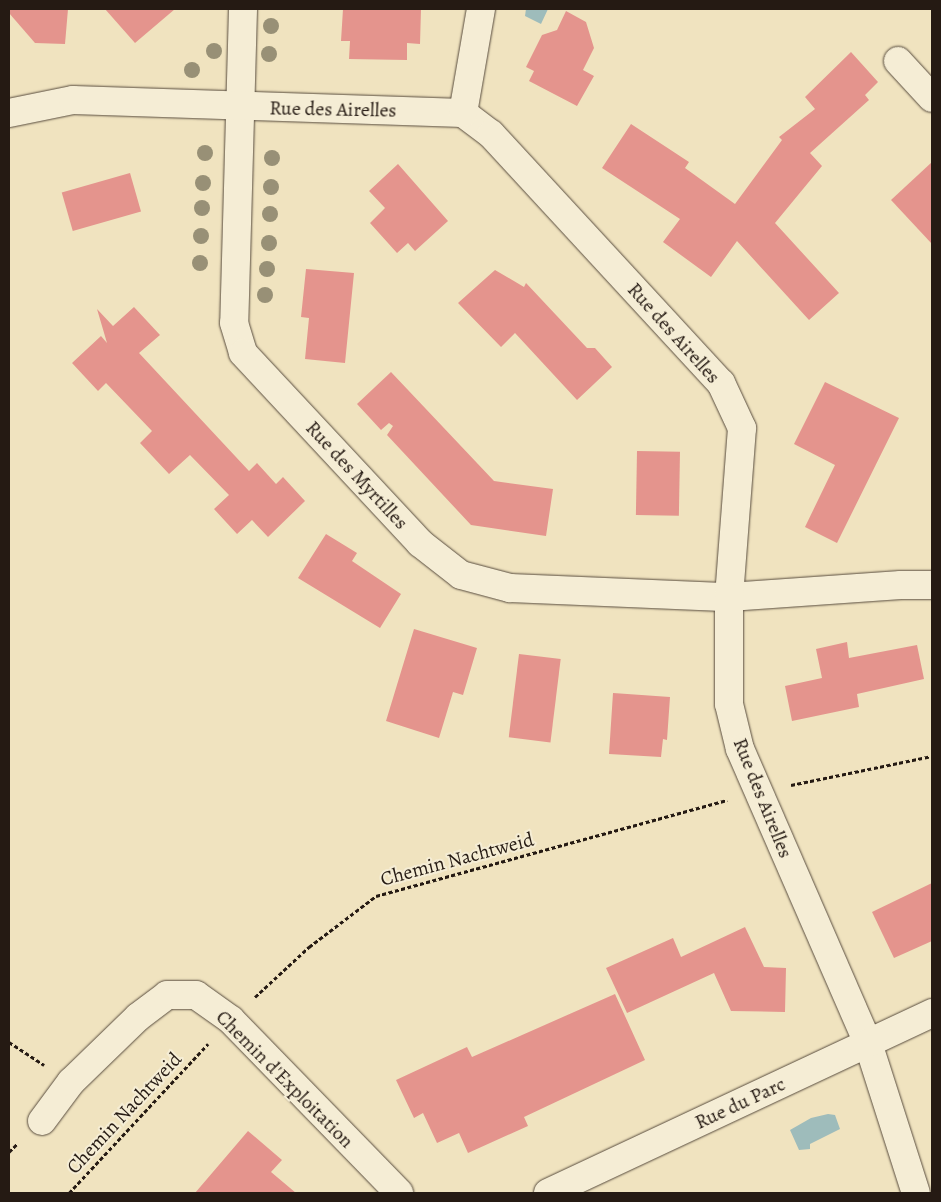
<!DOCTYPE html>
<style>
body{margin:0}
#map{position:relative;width:941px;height:1202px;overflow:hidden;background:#f0e3bf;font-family:Alegreya,serif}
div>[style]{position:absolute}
.water>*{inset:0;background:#9ebcbb}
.building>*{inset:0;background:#e4948d;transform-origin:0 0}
.path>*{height:3px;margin-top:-1.5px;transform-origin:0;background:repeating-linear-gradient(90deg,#251a13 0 4px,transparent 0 6.5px)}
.roads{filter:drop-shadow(0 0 1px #584c3e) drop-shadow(0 0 1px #584c3e)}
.minor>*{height:28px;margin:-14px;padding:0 14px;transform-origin:14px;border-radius:14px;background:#f5edd5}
.trees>*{width:16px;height:16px;margin:-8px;border-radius:50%;background:#989076}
span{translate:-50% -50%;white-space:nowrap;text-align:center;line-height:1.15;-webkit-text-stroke:4px #f5edd5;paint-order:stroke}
.street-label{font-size:20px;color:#251a13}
.frame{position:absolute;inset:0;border:10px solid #251a13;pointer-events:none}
</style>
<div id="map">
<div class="water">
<div style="clip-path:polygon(526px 9px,548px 9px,541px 24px,525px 16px)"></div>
<div style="clip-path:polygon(828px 1114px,835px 1115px,840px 1129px,810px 1144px,810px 1149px,799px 1150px,790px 1130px,811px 1118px)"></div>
</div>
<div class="building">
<div style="clip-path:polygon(9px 9px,68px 9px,65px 44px,35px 43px,9px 13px)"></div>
<div style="clip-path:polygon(105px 9px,175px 9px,135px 43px)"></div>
<div style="clip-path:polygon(343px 9px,421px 9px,420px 44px,407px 43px,407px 60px,349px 59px,350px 41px,341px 41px)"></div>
<div style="clip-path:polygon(566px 11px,586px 22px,594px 48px,583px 70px,594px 76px,577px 106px,529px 81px,534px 71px,526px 67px,542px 35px,557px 30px)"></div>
<div style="clip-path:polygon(851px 52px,878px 82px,865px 95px,869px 100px,810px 153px,822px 166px,775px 223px,839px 293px,809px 320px,737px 241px,711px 277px,663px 242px,680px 219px,602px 168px,631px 124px,689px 162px,685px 168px,735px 204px,782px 140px,779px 137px,815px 109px,805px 97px)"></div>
<div style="clip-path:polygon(932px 162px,932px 244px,891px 200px)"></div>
<div style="clip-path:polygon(398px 164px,448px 221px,415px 251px,408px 243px,397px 253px,370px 223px,385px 208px,369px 191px)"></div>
<div style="left:130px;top:173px;width:40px;height:71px;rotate:74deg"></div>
<div style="clip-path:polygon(306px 269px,354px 273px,345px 363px,305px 359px,309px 318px,301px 317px)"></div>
<div style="clip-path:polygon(495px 270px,524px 287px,526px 283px,587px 348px,595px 348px,612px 367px,577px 400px,515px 333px,501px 347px,458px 303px)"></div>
<div style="clip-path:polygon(134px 307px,160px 335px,139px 353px,249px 471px,257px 463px,276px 484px,283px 477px,305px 501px,268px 537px,252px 520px,237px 534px,214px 509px,229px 495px,190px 455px,169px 474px,140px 443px,152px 431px,106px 383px,98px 391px,72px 363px,101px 336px,107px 343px,97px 309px,113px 326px)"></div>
<div style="clip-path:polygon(391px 372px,494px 481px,553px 489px,546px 536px,471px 525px,387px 435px,393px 426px,389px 423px,381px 430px,357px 404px)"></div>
<div style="clip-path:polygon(825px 382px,899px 418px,837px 543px,805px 527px,835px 465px,794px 444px)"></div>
<div style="left:637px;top:451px;width:43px;height:64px;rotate:1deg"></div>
<div style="clip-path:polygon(326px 534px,357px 553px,352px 561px,401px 594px,380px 628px,298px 578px)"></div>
<div style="clip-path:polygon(414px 629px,477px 648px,463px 695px,453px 692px,439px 738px,386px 721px)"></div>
<div style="clip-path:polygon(847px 642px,849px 658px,917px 645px,924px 679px,857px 694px,859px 707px,792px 721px,785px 686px,822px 678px,816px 649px)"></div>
<div style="left:519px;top:654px;width:42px;height:84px;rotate:7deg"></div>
<div style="clip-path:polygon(613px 693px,670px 697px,667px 740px,663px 739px,661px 757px,609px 754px)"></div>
<div style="clip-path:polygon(932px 883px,932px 941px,894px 958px,872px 912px)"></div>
<div style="clip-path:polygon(745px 927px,764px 967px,786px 968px,785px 1012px,731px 1011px,714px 973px,627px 1013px,606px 968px,673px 938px,681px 957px)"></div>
<div style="clip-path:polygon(615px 994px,645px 1060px,524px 1117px,528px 1126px,468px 1153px,459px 1133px,437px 1143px,423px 1113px,414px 1118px,396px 1080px,467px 1047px,472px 1057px)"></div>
<div style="clip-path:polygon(248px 1131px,282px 1160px,271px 1172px,296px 1193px,195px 1193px)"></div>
</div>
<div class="path">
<div style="left:791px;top:785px;width:144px;rotate:-11.6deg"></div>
<div style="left:255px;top:997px;width:74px;rotate:-42.8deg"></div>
<div style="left:309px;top:947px;width:84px;rotate:-37.3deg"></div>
<div style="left:376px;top:896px;width:364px;rotate:-15.3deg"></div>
<div style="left:9px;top:1042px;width:42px;rotate:33.3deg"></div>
<div style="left:9px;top:1152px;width:11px;rotate:-45deg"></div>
<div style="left:69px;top:1193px;width:204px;rotate:-47deg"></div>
</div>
<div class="roads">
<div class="minor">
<div style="left:243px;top:9px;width:314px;rotate:91.6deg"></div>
<div style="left:234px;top:323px;width:31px;rotate:73deg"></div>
<div style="left:243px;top:353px;width:260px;rotate:47deg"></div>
<div style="left:420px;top:543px;width:52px;rotate:38deg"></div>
<div style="left:461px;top:575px;width:51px;rotate:14.9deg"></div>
<div style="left:510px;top:588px;width:219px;rotate:2.4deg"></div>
<div style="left:729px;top:597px;width:172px;rotate:-4deg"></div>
<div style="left:901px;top:585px;width:31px"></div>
<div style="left:898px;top:61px;width:50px;rotate:47.4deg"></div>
<div style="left:9px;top:113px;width:65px;rotate:-11.5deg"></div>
<div style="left:73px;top:100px;width:390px;rotate:1.9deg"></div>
<div style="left:463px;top:113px;width:35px;rotate:37deg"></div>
<div style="left:491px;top:134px;width:339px;rotate:47.3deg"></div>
<div style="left:721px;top:383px;width:50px;rotate:65deg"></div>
<div style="left:742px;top:428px;width:169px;rotate:94.4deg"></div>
<div style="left:729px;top:597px;width:107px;rotate:90deg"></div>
<div style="left:729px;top:704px;width:46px;rotate:76.3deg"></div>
<div style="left:740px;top:749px;width:321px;rotate:66.5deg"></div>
<div style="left:868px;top:1043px;width:157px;rotate:72.3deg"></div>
<div style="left:463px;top:113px;width:106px;rotate:-80.2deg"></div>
<div style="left:42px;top:1121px;width:49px;rotate:-53.4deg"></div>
<div style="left:71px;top:1082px;width:93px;rotate:-44.1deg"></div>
<div style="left:138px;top:1017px;width:36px;rotate:-37deg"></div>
<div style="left:167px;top:995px;width:29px"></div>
<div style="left:196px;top:995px;width:43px;rotate:35.5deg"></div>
<div style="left:231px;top:1020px;width:241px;rotate:45.8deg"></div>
<div style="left:548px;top:1193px;width:424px;rotate:-25.1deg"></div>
</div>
</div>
<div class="trees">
<div style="left:271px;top:26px"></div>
<div style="left:214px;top:51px"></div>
<div style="left:269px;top:54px"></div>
<div style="left:192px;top:70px"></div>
<div style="left:205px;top:153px"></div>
<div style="left:272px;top:158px"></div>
<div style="left:203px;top:183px"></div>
<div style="left:271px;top:187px"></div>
<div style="left:202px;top:208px"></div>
<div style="left:270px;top:214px"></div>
<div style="left:201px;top:236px"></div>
<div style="left:269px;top:243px"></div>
<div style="left:200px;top:263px"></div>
<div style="left:267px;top:269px"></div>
<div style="left:265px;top:295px"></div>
</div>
<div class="street-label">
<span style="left:333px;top:109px;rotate:1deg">Rue des Airelles</span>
<span style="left:674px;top:333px;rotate:48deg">Rue des Airelles</span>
<span style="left:357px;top:475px;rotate:47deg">Rue des Myrtilles</span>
<span style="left:763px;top:798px;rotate:68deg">Rue des Airelles</span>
<span style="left:457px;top:859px;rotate:-15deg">Chemin Nachtweid</span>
<span style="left:285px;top:1079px;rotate:45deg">Chemin d'Exploitation</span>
<span style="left:740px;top:1103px;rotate:-25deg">Rue du Parc</span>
<span style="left:124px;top:1113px;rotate:-47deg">Chemin Nachtweid</span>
</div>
<div class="frame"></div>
</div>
